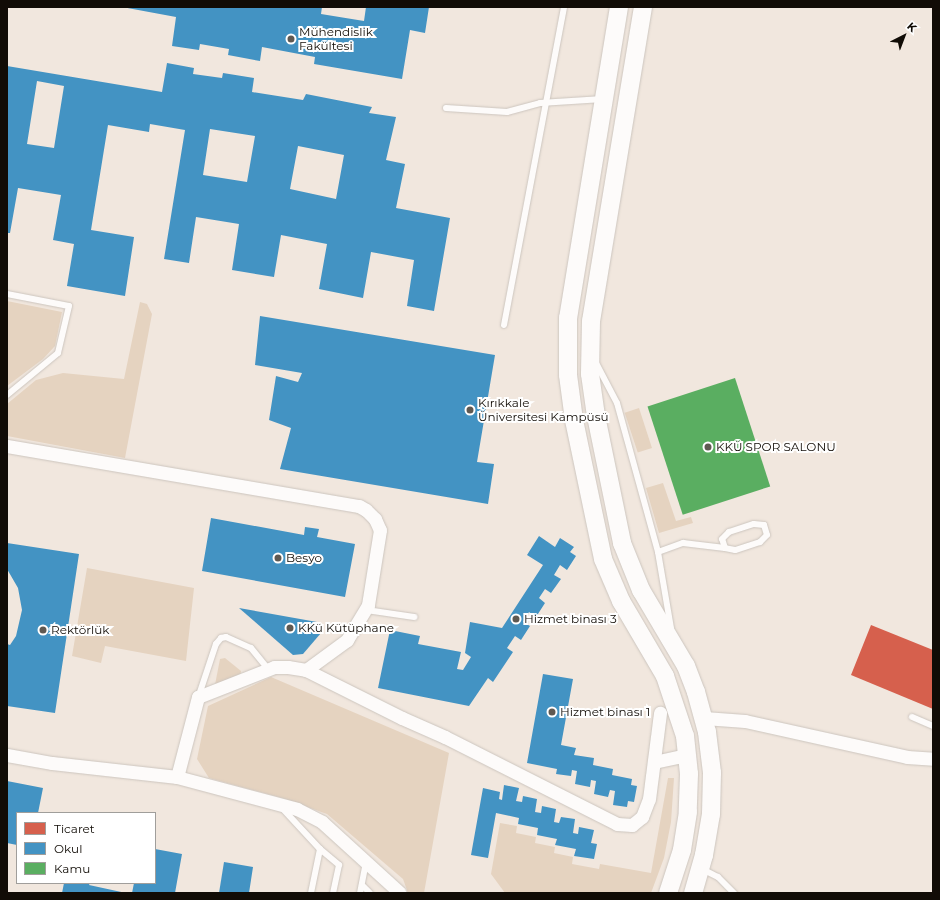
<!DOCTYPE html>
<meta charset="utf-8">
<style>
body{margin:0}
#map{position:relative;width:940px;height:900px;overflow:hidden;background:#f1e7de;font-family:Montserrat,sans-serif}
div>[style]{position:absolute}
.green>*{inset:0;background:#e5d3c0;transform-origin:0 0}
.shops>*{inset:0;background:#d6604d}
.schools>*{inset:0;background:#4393c3}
.public>*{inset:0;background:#5aae61;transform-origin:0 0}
.roads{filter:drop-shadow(0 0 1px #ccc5be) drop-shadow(0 0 1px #ccc5be)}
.lane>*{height:6px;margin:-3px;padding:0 3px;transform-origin:3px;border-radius:3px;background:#fdfbfa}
.street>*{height:13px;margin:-6.5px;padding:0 6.5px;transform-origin:6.5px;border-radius:6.5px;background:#fdfbfa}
.secondary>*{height:18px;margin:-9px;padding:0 9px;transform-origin:9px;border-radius:9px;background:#fdfbfa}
.dots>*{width:11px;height:11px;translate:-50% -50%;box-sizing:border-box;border:2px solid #fff;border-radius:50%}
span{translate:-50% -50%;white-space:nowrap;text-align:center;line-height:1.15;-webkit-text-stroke:4px #fff;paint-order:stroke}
.poi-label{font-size:12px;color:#110c06}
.left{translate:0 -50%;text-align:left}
.frame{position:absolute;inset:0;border:8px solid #110c06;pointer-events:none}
.legend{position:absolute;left:16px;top:812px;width:140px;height:72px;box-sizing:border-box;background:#fff;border:1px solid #a09e9b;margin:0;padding:5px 7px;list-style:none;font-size:12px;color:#110c06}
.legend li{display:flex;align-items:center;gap:8px;height:20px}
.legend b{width:20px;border:1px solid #a09e9b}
.north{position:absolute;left:884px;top:16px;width:40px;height:40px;-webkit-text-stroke:3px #fff;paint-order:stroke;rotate:42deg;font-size:11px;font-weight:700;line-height:16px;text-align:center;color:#110c06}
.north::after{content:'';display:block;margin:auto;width:14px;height:18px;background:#110c06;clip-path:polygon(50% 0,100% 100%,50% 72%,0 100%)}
</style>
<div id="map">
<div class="green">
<div style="clip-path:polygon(7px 301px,62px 312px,55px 346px,43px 359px,7px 386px)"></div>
<div style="clip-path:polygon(140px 302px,147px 304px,152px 314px,125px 458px,7px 436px,7px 404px,36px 380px,63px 373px,124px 379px)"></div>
<div style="left:639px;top:408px;width:42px;height:15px;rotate:72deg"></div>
<div style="clip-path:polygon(663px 483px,676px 521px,691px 517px,693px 523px,659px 533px,646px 488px)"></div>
<div style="clip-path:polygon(87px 568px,194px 588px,186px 661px,105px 646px,101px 663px,72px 656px)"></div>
<div style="clip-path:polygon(225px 658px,241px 671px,240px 676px,214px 690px,220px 659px)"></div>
<div style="clip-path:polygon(271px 677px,449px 753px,424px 893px,408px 893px,403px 879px,327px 814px,282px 798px,209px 778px,197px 759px,208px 706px)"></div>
<div style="clip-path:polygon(668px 778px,674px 778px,671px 822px,664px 858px,651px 893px,505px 893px,491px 874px,500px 823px,517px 826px,516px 833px,536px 837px,535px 843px,555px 847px,554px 853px,573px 857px,572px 864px,599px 869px,600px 864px,651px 873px)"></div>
</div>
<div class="shops">
<div style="clip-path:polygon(871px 625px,933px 650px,933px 709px,851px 675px)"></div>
</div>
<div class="schools">
<div style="clip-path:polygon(122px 7px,322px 7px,321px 14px,364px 21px,366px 7px,429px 7px,425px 33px,410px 30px,402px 79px,314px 64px,315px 57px,262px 47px,260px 61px,228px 55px,229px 49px,200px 44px,199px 50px,172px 46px,176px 17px)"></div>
<div style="clip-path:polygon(evenodd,167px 63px,194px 68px,193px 74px,222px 78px,223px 73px,254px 78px,252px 92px,303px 100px,306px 94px,372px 107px,369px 113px,396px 117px,386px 160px,405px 164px,396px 208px,450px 218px,434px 311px,407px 306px,414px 260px,371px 252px,363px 298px,319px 289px,327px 244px,281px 235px,274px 277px,232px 270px,239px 224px,196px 217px,189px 263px,164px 259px,185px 130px,150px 124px,149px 132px,108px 125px,91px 230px,134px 237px,125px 296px,67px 286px,74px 244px,53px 240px,61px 195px,18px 188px,10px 233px,7px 233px,7px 66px,162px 92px,167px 63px,37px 81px,64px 86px,54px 148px,27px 144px,37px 81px,167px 63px,210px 129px,255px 136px,247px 182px,203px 175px,210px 129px,167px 63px,298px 146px,344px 155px,336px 199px,290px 189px,298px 146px)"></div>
<div style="clip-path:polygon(260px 316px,495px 355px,477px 462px,494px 464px,488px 504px,280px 469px,291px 428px,269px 420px,276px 376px,298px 382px,302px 373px,255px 365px)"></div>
<div style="clip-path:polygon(211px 518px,304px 535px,305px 527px,319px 529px,317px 537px,355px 544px,345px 597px,202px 571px)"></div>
<div style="clip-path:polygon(539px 536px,555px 547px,560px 538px,574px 547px,570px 552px,576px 556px,567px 570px,560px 565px,554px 575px,561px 579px,551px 593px,545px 589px,539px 598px,545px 603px,536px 617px,529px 612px,523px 622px,530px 626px,521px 640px,515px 636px,507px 648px,513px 652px,493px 682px,488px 678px,469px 706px,378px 688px,390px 630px,420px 636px,418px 644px,461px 652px,457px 669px,463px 670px,471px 657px,465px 653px,470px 622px,502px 628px,543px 565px,527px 555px)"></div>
<div style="clip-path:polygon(7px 543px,79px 554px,55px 713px,7px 706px,7px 644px,10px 645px,16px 636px,22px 610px,18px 588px,7px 569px)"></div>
<div style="clip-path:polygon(239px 608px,317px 622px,321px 633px,303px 654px,293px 655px)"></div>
<div style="clip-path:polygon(543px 674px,573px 679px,561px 745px,576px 748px,574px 755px,594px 758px,593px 765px,613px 769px,612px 775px,632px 779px,631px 785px,637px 786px,634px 802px,628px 801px,627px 807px,613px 805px,615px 791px,610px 790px,608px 797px,594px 794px,596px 781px,591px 780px,590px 787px,575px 784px,577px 771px,572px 770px,571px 776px,556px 774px,557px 769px,527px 763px)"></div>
<div style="clip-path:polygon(7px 781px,43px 788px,38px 813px,17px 813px,17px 845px,7px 843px)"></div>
<div style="clip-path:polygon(504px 785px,519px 788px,516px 801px,522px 802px,523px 796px,537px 799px,535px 812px,541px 813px,542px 806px,556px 809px,554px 822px,559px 823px,561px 817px,575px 819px,573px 833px,578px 834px,579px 827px,594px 830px,591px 843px,597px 844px,594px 859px,574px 856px,576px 849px,555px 845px,557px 839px,537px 835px,538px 828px,518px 824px,519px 818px,496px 813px,488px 858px,471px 855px,483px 788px,500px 792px,499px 799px,502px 800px)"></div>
<div style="clip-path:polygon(155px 849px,182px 854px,175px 893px,132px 893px,134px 883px,155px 883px)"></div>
<div style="clip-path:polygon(224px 862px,253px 867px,249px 893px,219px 893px)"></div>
<div style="clip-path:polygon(64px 883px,90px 883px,89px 885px,126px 893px,62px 893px)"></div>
</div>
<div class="public">
<div style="left:735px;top:378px;width:114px;height:92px;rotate:72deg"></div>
</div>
<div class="roads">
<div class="lane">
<div style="left:446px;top:108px;width:61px;rotate:3.8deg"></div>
<div style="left:507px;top:112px;width:34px;rotate:-15deg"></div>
<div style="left:540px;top:103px;width:63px;rotate:-3.6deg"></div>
<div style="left:7px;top:294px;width:63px;rotate:11deg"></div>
<div style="left:69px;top:306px;width:48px;rotate:103.2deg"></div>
<div style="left:58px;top:353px;width:66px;rotate:140.5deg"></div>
<div style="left:504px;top:325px;width:324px;rotate:-79.3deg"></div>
<div style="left:596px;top:363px;width:45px;rotate:62.3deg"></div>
<div style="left:617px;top:403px;width:155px;rotate:74.6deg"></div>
<div style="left:658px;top:552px;width:77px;rotate:80.3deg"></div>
<div style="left:658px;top:552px;width:27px;rotate:-20deg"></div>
<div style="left:683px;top:543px;width:42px;rotate:6.8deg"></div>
<div style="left:725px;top:548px;width:9px;rotate:-108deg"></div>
<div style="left:722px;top:539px;width:10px;rotate:-45deg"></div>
<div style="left:729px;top:532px;width:26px;rotate:-18deg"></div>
<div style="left:754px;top:524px;width:10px;rotate:6deg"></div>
<div style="left:764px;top:525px;width:10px;rotate:73deg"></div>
<div style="left:767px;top:535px;width:10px;rotate:135deg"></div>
<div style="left:760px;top:542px;width:26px;rotate:162deg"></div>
<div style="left:735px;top:550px;width:10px;rotate:-169deg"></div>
<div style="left:366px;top:610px;width:49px;rotate:8.3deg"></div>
<div style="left:199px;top:695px;width:54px;rotate:-71.6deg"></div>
<div style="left:216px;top:644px;width:8px;rotate:-50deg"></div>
<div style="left:221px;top:638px;width:5px;rotate:-11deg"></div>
<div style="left:226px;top:637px;width:27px;rotate:24deg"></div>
<div style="left:251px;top:648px;width:27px;rotate:51deg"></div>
<div style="left:912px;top:717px;width:23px;rotate:23deg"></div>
<div style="left:282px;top:808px;width:56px;rotate:47.2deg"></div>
<div style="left:320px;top:849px;width:25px;rotate:40deg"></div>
<div style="left:339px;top:865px;width:29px;rotate:102deg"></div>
<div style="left:702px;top:869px;width:18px;rotate:27deg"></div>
<div style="left:718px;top:877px;width:23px;rotate:45deg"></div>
<div style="left:362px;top:885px;width:11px;rotate:45deg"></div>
<div style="left:311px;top:893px;width:45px;rotate:-78.4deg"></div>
<div style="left:360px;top:893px;width:33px;rotate:-79deg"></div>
</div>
<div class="street">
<div style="left:7px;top:446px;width:357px;rotate:9.7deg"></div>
<div style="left:359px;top:506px;width:8px;rotate:30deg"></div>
<div style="left:366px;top:510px;width:13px;rotate:45deg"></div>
<div style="left:375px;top:519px;width:12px;rotate:66deg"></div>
<div style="left:380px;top:530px;width:76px;rotate:99.1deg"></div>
<div style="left:368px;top:605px;width:41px;rotate:121deg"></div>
<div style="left:347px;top:640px;width:51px;rotate:143.8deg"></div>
<div style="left:704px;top:718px;width:41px;rotate:4.2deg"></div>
<div style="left:745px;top:721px;width:166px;rotate:12.5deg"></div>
<div style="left:907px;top:757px;width:26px;rotate:4deg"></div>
<div style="left:7px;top:755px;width:46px;rotate:10.1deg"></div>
<div style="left:52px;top:763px;width:126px;rotate:6.4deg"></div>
<div style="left:177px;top:777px;width:124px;rotate:14.9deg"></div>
<div style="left:297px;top:809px;width:28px;rotate:27deg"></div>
<div style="left:322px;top:822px;width:105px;rotate:42.3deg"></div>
<div style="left:654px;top:762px;width:35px;rotate:-12deg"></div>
<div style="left:177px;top:777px;width:83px;rotate:-75.3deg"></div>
<div style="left:198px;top:697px;width:82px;rotate:-21.5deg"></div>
<div style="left:274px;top:667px;width:14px"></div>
<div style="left:288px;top:667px;width:18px;rotate:9deg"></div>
<div style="left:306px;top:670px;width:107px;rotate:26.6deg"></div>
<div style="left:402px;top:718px;width:47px;rotate:23.8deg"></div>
<div style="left:445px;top:737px;width:193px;rotate:26.8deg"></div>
<div style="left:617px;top:824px;width:15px;rotate:4deg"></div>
<div style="left:632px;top:825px;width:13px;rotate:-39deg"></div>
<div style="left:642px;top:817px;width:19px;rotate:-69deg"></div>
<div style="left:649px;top:799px;width:87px;rotate:-82.7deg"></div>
</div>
<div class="secondary">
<div style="left:619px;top:7px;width:315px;rotate:99.3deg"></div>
<div style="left:568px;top:318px;width:57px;rotate:90deg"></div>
<div style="left:568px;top:375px;width:45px;rotate:82.4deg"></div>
<div style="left:574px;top:420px;width:142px;rotate:78.2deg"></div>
<div style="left:603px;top:559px;width:46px;rotate:66.8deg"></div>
<div style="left:621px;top:601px;width:87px;rotate:59.6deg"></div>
<div style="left:665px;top:676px;width:63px;rotate:71.6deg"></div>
<div style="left:685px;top:736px;width:38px;rotate:84deg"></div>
<div style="left:689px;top:774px;width:38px;rotate:92deg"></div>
<div style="left:688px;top:812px;width:38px;rotate:99deg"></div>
<div style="left:682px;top:850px;width:45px;rotate:108deg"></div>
<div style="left:643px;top:7px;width:318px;rotate:99.4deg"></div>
<div style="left:591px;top:321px;width:53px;rotate:91.1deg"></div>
<div style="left:590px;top:374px;width:42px;rotate:81.9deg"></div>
<div style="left:596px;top:416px;width:130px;rotate:78.4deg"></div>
<div style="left:622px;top:543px;width:51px;rotate:68deg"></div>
<div style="left:641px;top:590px;width:88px;rotate:59.4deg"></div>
<div style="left:686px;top:666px;width:28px;rotate:69deg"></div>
<div style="left:696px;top:692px;width:41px;rotate:74.6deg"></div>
<div style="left:707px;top:732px;width:41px;rotate:83deg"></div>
<div style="left:712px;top:773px;width:41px;rotate:91.4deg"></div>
<div style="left:711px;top:814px;width:42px;rotate:99.7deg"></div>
<div style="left:704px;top:855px;width:40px;rotate:106deg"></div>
</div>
</div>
<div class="dots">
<div style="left:291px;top:39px;background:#5f5952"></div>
<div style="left:470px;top:410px;background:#5f5952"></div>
<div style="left:708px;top:447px;background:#5f5952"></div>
<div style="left:278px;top:558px;background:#5f5952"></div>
<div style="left:516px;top:619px;background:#5f5952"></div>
<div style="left:290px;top:628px;background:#5f5952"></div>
<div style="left:43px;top:630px;background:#5f5952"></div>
<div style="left:552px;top:712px;background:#5f5952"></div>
</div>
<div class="poi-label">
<span class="left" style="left:299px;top:39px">Mühendislik<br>Fakültesi</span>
<span class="left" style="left:478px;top:410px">Kırıkkale<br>Üniversitesi Kampüsü</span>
<span class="left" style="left:716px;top:447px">KKÜ SPOR SALONU</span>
<span class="left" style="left:286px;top:558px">Besyo</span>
<span class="left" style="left:524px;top:619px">Hizmet binası 3</span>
<span class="left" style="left:298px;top:628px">KKü Kütüphane</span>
<span class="left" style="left:51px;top:630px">Rektörlük</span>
<span class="left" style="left:560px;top:712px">Hizmet binası 1</span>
</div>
<div class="frame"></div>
<ul class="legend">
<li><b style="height:11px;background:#d6604d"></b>Ticaret</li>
<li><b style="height:11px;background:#4393c3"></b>Okul</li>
<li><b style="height:11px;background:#5aae61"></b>Kamu</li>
</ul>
<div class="north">K</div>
</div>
